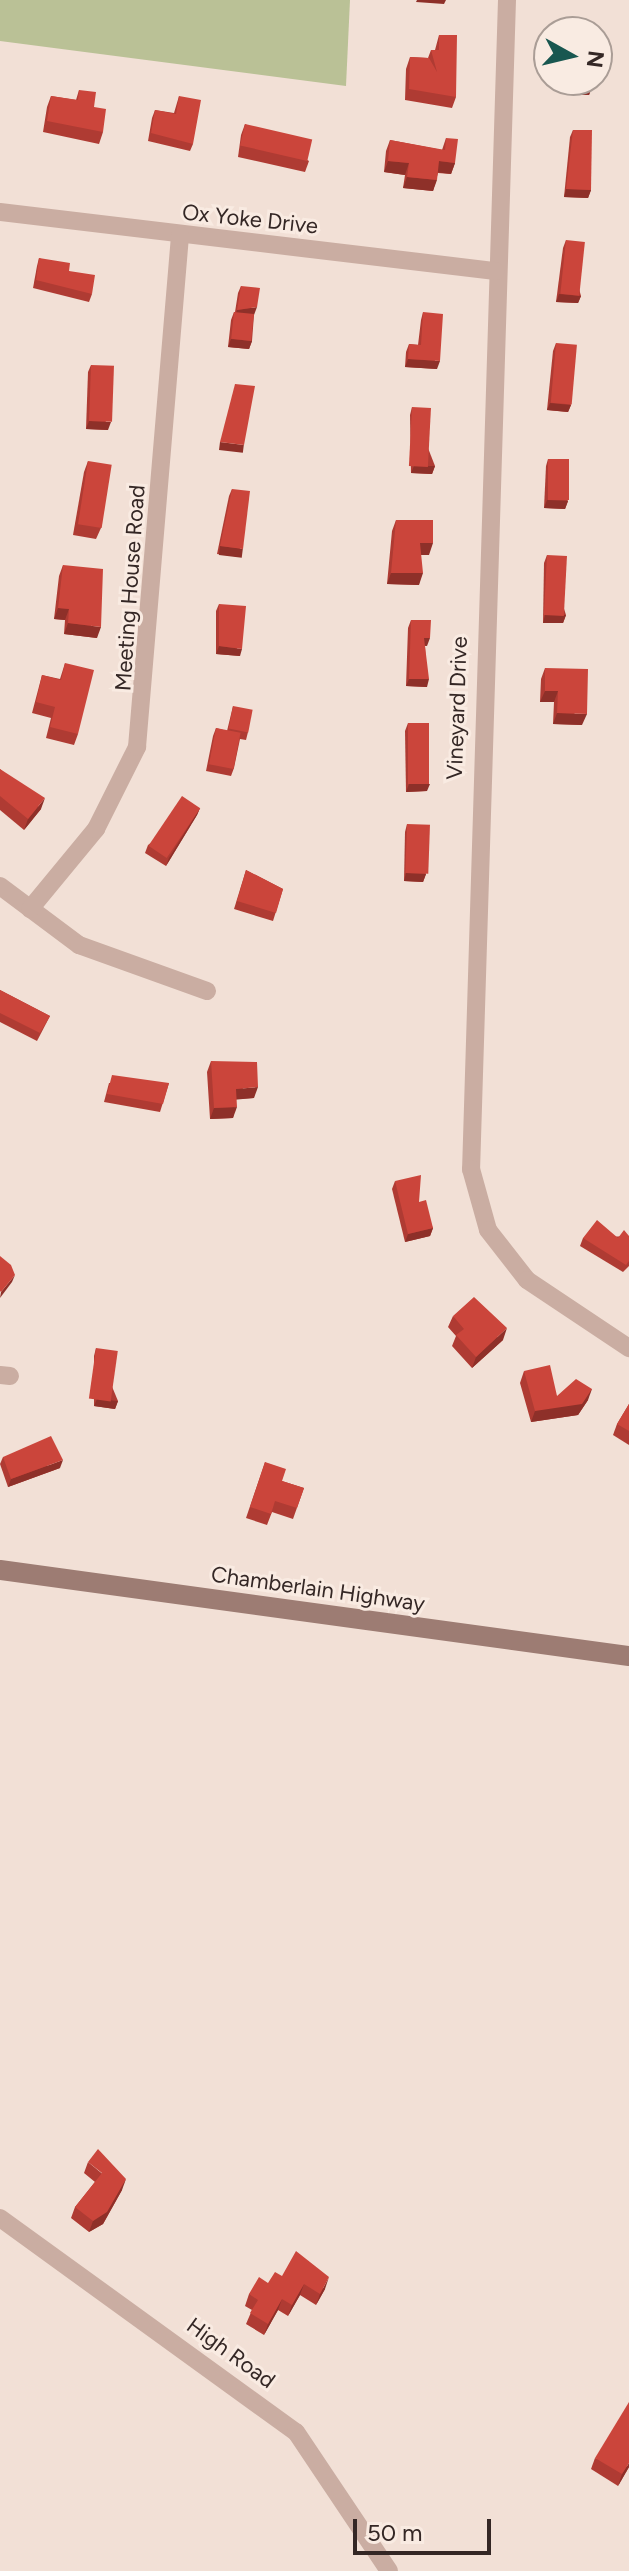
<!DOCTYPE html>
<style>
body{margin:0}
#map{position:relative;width:629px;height:2571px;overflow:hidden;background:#f2e0d6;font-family:Figtree,sans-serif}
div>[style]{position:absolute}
.green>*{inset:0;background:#bac196}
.minor>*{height:18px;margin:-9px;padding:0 9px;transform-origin:9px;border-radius:9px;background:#caada2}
.secondary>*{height:20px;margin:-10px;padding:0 10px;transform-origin:10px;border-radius:10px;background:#9d7c73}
.wall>*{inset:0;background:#af3b33}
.shaded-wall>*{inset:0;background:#8e3029;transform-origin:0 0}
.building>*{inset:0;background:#cb453b;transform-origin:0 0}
span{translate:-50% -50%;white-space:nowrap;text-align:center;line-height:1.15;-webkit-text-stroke:6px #f9ebe2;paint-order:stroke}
.street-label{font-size:22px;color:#342725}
.north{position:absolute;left:533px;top:16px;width:80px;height:80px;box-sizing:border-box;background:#f9ebe2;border:2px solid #aa9d96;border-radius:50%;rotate:98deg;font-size:22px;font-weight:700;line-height:32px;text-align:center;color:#342725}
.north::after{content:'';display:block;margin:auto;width:28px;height:36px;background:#195750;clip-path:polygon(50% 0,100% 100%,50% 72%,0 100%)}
.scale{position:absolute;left:353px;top:2519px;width:138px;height:36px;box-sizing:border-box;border:4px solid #342725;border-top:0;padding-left:10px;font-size:24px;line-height:28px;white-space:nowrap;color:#342725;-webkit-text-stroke:6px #f9ebe2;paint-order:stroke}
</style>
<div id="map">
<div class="green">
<div style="clip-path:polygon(0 0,350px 0,346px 86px,0 41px)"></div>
</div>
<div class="minor">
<div style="left:507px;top:0;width:1170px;rotate:91.76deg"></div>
<div style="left:471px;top:1169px;width:63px;rotate:74.4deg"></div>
<div style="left:488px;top:1230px;width:63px;rotate:52deg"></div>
<div style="left:527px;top:1280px;width:123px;rotate:33.7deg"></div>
<div style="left:0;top:212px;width:499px;rotate:6.8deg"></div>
<div style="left:0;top:886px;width:99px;rotate:36.8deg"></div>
<div style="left:79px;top:945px;width:136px;rotate:19.8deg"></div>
<div style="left:30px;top:909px;width:104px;rotate:-50.5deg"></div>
<div style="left:96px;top:829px;width:92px;rotate:-63.4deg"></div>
<div style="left:137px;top:747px;width:513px;rotate:-85.19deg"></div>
<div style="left:0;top:1375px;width:10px;rotate:6deg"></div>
<div style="left:0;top:2218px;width:365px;rotate:35.9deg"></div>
<div style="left:296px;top:2432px;width:167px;rotate:56.2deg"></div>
</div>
<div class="secondary">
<div style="left:0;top:1570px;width:635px;rotate:7.79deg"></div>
</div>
<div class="wall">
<div style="clip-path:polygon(439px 35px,456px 97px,452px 108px,405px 100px,406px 69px,410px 57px,428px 58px,431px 50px,435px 50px)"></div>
<div style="clip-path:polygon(568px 80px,592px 80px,592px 87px,589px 95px,568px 95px)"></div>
<div style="clip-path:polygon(79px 90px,94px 107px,103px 132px,99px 144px,43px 132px,47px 107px,51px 96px,76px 100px)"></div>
<div style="clip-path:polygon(179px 96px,193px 144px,190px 151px,148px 141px,152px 118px,155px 110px,174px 113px)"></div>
<div style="clip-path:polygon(245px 124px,309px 161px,305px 172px,238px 157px,241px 135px)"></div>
<div style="clip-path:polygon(573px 130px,591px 190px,588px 198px,564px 197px,570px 137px)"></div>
<div style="clip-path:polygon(446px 138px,455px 163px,451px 174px,438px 173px,433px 191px,403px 188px,405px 175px,384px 172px,386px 151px,390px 140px,442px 150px)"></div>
<div style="clip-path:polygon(566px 240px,581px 296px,578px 303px,556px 302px,563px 248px)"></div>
<div style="clip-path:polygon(39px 258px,69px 271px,92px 294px,89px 302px,33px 288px,37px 266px)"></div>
<div style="clip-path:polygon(241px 286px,254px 315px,252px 341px,249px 349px,228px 347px,231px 320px,234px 312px,235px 312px,238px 293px)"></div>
<div style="clip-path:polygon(423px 312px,437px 369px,405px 367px,406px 352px,409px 344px,418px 345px,421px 320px)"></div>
<div style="clip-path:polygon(556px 343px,571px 405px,568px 412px,547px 410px,553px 351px)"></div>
<div style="clip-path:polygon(91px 365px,108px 430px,86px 429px,88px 372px)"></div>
<div style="clip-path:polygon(412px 407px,435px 466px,432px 474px,411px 473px,410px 415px)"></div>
<div style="clip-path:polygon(548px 459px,568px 501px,565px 509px,544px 508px,546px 466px)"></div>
<div style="clip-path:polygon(88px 461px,101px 528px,96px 539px,73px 535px,84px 472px)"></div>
<div style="clip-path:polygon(232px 489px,241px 557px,217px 554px,229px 496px)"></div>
<div style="clip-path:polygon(396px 520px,429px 555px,421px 555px,419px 585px,387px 584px,392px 531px)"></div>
<div style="clip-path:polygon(547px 555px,566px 615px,563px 623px,543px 623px,544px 563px)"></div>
<div style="clip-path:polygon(63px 565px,97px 638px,64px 634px,65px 620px,54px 619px,59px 576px)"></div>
<div style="clip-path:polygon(219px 604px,240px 656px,216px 654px,216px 611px)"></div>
<div style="clip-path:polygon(411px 620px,427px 646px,425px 646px,427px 687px,406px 686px,408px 628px)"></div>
<div style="clip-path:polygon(65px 663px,78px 734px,74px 745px,46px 738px,51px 718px,32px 713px,42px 675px,60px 679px)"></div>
<div style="clip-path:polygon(545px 668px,582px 725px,553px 724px,554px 702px,540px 702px,541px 679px)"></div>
<div style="clip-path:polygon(233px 706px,248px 732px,246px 740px,240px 739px,234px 768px,231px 776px,206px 771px,213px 736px,216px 728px,227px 731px)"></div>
<div style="clip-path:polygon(408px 723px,427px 791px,406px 792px,405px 731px)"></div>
<div style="clip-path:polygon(0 769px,41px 809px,24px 830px,0 810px)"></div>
<div style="clip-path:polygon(200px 808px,197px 815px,166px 866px,145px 853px,148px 845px)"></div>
<div style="clip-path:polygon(407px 824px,426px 874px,423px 882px,404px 881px,405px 832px)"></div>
<div style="clip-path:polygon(246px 870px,283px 889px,273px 921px,234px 909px)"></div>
<div style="clip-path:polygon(0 990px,50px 1016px,37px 1041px,0 1022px)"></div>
<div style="clip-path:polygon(211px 1061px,254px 1098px,236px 1099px,233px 1118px,210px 1119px,207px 1072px)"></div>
<div style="clip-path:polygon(109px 1083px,169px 1083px,160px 1112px,104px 1102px)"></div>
<div style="clip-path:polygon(395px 1181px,419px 1202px,433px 1228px,430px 1236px,405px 1242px,392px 1189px)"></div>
<div style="clip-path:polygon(629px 1236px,629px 1266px,623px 1272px,580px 1246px,583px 1238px)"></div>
<div style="clip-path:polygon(453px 1316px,503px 1340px,472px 1368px,452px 1346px,456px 1336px,448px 1327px)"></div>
<div style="clip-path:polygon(96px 1348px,118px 1401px,115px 1409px,94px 1406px,94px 1356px)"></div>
<div style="clip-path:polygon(524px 1371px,557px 1396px,588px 1400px,578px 1415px,531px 1422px,520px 1383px)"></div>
<div style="clip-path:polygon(629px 1404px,629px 1445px,613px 1435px,617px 1424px)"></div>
<div style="clip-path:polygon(3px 1457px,60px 1468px,8px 1487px,0 1464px)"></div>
<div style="clip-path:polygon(265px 1462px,282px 1481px,304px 1488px,293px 1519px,272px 1512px,267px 1525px,246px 1518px)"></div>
<div style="clip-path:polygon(88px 2162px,122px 2190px,103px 2224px,89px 2232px,71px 2218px,75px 2207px,95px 2182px,84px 2173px)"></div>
<div style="clip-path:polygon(282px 2276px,325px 2289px,316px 2305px,300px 2295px,288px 2316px,278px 2310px,264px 2335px,246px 2324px,252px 2310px,245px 2306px,249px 2294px)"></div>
<div style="clip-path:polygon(595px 2458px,629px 2467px,618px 2486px,591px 2469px)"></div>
</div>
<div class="shaded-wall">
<div style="clip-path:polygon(417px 0,446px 0,444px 4px,416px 2px)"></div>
<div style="clip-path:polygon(571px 87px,592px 87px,589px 95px,568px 95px)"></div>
<div style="clip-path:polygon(388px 161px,409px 163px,405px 175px,384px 172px)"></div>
<div style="clip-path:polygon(439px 161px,455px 163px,451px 174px,435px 172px)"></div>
<div style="clip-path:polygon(407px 177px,437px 180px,433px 191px,403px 188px)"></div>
<div style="clip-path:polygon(566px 189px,591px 190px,588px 198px,564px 197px)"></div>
<div style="clip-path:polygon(559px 294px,581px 296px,578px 303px,556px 302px)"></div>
<div style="clip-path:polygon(257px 307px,254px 315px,235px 317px,237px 310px)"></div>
<div style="clip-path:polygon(231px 339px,252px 341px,249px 349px,228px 347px)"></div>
<div style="clip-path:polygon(408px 359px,440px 361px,437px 369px,405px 367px)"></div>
<div style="clip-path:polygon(550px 403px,571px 405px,568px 412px,547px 410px)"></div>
<div style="clip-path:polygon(89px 421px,111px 422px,108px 430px,86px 429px)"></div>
<div style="left:220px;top:442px;width:24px;height:8px;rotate:7deg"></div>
<div style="clip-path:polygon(414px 466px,435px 466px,432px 474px,411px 473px)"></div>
<div style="clip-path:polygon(547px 500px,568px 501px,565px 509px,544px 508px)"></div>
<div style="clip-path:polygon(420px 543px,433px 543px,429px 555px,416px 555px)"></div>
<div style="left:220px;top:546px;width:23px;height:9px;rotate:7deg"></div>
<div style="clip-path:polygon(391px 573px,423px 573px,419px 585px,387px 584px)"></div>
<div style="clip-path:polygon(58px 608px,69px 609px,65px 620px,54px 619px)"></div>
<div style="clip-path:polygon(545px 615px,566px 615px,563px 623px,543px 623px)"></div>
<div style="clip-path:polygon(68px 623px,101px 627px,97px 638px,64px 634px)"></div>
<div style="clip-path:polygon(424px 638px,430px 638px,427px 646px,422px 645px)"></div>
<div style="clip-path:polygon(219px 646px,242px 649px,240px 656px,216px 654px)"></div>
<div style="clip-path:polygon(409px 679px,429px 679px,427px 687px,406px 686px)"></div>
<div style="clip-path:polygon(545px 691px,558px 691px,554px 702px,540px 702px)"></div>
<div style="clip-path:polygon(557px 713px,587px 714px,582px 725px,553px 724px)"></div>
<div style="clip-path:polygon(409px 784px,430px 784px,427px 791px,406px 792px)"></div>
<div style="clip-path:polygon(45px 798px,41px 809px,24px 830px,28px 819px)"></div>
<div style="clip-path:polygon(200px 808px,197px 815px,166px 866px,169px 858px)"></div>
<div style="clip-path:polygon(406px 873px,426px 874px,423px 882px,404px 881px)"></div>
<div style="clip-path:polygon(258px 1087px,254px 1098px,232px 1100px,236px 1089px)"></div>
<div style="clip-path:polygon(237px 1107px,233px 1118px,210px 1119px,214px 1108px)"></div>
<div style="clip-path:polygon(433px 1228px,430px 1236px,405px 1242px,408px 1234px)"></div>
<div style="clip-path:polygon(15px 1275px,12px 1282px,0 1298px,1px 1292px)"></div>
<div style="clip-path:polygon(507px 1328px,503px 1340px,472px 1368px,476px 1357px)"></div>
<div style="clip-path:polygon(592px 1389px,588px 1400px,578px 1415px,531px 1422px,535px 1411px)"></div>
<div style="clip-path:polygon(97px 1399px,118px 1401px,115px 1409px,94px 1406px)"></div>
<div style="clip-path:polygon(63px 1460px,60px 1468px,8px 1487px,11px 1479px)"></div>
<div style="clip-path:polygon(126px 2179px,122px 2190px,103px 2224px,89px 2232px,93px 2221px)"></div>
<div style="clip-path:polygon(329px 2277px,325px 2289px,316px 2305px,320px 2294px)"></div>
<div style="clip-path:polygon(304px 2284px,300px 2295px,288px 2316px,292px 2305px)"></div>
<div style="clip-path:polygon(282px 2299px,278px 2310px,264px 2335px,268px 2324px)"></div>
<div style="clip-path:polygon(629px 2463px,629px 2467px,618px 2486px,622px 2474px)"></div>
</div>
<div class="building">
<div style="clip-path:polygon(572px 28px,593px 29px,593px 32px,572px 32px)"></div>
<div style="clip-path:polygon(439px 35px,457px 35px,456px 97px,409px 89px,410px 57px,429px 58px,437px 72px,431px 50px,439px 50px)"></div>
<div style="left:571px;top:80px;width:21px;height:7px"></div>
<div style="clip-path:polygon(79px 90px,96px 92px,94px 107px,106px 109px,103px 132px,47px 121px,51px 96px,78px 100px)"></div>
<div style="clip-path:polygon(179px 96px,201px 100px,193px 144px,151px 133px,155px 110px,176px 114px)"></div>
<div style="left:245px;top:124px;width:69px;height:22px;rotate:13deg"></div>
<div style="clip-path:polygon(573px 130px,592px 130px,591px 190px,566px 189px)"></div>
<div style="clip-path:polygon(446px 138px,458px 139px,455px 163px,439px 161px,437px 180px,407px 177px,409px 163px,388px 161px,390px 140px,445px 150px)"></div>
<div style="left:566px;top:240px;width:19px;height:54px;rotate:6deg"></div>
<div style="clip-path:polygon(39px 258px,70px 263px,69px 271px,95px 275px,92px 294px,36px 280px)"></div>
<div style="clip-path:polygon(241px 286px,260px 288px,257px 307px,237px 310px)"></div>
<div style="left:234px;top:312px;width:20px;height:27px;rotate:6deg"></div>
<div style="clip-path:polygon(423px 312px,443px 314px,440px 361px,408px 359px,409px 344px,421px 345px)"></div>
<div style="left:556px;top:343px;width:21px;height:60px;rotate:5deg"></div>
<div style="left:91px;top:365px;width:23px;height:56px;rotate:2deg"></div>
<div style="clip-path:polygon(235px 384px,255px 386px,244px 445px,220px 442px)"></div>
<div style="left:412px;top:407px;width:19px;height:59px;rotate:3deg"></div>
<div style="left:548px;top:459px;width:21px;height:41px"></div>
<div style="left:88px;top:461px;width:24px;height:64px;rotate:9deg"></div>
<div style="clip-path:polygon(232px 489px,250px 491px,243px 549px,220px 546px)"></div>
<div style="clip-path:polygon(396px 520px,433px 520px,433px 543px,420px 543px,423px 573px,391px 573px)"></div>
<div style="left:547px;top:555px;width:20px;height:60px;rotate:3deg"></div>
<div style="clip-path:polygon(63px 565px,103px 569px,101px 627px,68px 623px,69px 609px,58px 608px)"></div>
<div style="clip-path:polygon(219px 604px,246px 606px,242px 649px,219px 646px)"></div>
<div style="clip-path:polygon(411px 620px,431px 620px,430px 638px,424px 638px,429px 679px,409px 679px)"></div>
<div style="clip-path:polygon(65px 663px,94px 670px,78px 734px,50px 727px,55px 707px,36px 702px,42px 675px,61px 680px)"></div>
<div style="clip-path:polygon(545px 668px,588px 669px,587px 714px,557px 713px,558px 691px,545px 691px)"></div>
<div style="left:233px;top:706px;width:20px;height:23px;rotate:11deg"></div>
<div style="left:408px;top:723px;width:21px;height:61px"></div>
<div style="left:216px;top:728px;width:25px;height:37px;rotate:11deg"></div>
<div style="clip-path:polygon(0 769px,45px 798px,28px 819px,0 796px)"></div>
<div style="left:182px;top:796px;width:22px;height:60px;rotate:34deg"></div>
<div style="left:407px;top:824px;width:23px;height:49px;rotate:2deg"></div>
<div style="clip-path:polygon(246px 870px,283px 889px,276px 913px,237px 901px)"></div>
<div style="clip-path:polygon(0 990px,50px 1016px,40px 1033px,0 1013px)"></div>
<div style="clip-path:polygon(211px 1061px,257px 1062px,258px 1087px,236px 1089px,237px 1107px,214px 1108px)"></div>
<div style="clip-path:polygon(112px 1075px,169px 1083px,163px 1104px,107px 1094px)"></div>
<div style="clip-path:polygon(421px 1175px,419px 1202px,426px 1200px,433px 1228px,408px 1234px,395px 1181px)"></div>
<div style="clip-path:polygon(597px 1220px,618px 1238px,624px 1230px,629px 1236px,629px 1261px,626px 1265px,583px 1238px)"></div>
<div style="clip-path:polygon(0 1256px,11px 1265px,15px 1275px,1px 1292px,0 1291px)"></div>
<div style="clip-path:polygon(474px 1297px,507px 1328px,476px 1357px,456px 1335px,464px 1329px,453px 1316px)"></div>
<div style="left:96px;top:1348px;width:22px;height:51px;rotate:8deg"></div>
<div style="clip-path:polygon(550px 1365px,557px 1396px,576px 1379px,592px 1389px,582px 1404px,535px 1411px,524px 1371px)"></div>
<div style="clip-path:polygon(629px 1404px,629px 1431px,617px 1424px)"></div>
<div style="clip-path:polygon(51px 1436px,63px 1460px,11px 1479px,3px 1457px)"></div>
<div style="clip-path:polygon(265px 1462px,286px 1469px,282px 1481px,304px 1488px,297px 1508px,275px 1501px,271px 1514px,250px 1507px)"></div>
<div style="clip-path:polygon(98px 2149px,126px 2179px,107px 2212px,93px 2221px,75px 2207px,102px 2173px,88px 2162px)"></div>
<div style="clip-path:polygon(296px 2251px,329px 2277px,320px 2294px,304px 2284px,292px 2305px,282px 2299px,268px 2324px,250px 2313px,258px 2300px,249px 2294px,259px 2277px,268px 2283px,275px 2272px,282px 2276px)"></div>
<div style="clip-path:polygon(629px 2402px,629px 2463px,622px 2474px,595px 2458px)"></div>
</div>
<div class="street-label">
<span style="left:250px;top:219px;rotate:6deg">Ox Yoke Drive</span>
<span style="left:130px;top:588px;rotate:-86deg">Meeting House Road</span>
<span style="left:457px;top:708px;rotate:-88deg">Vineyard Drive</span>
<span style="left:318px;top:1589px;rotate:8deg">Chamberlain Highway</span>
<span style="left:231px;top:2353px;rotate:36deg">High Road</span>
</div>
<div class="north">N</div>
<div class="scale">50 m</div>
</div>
